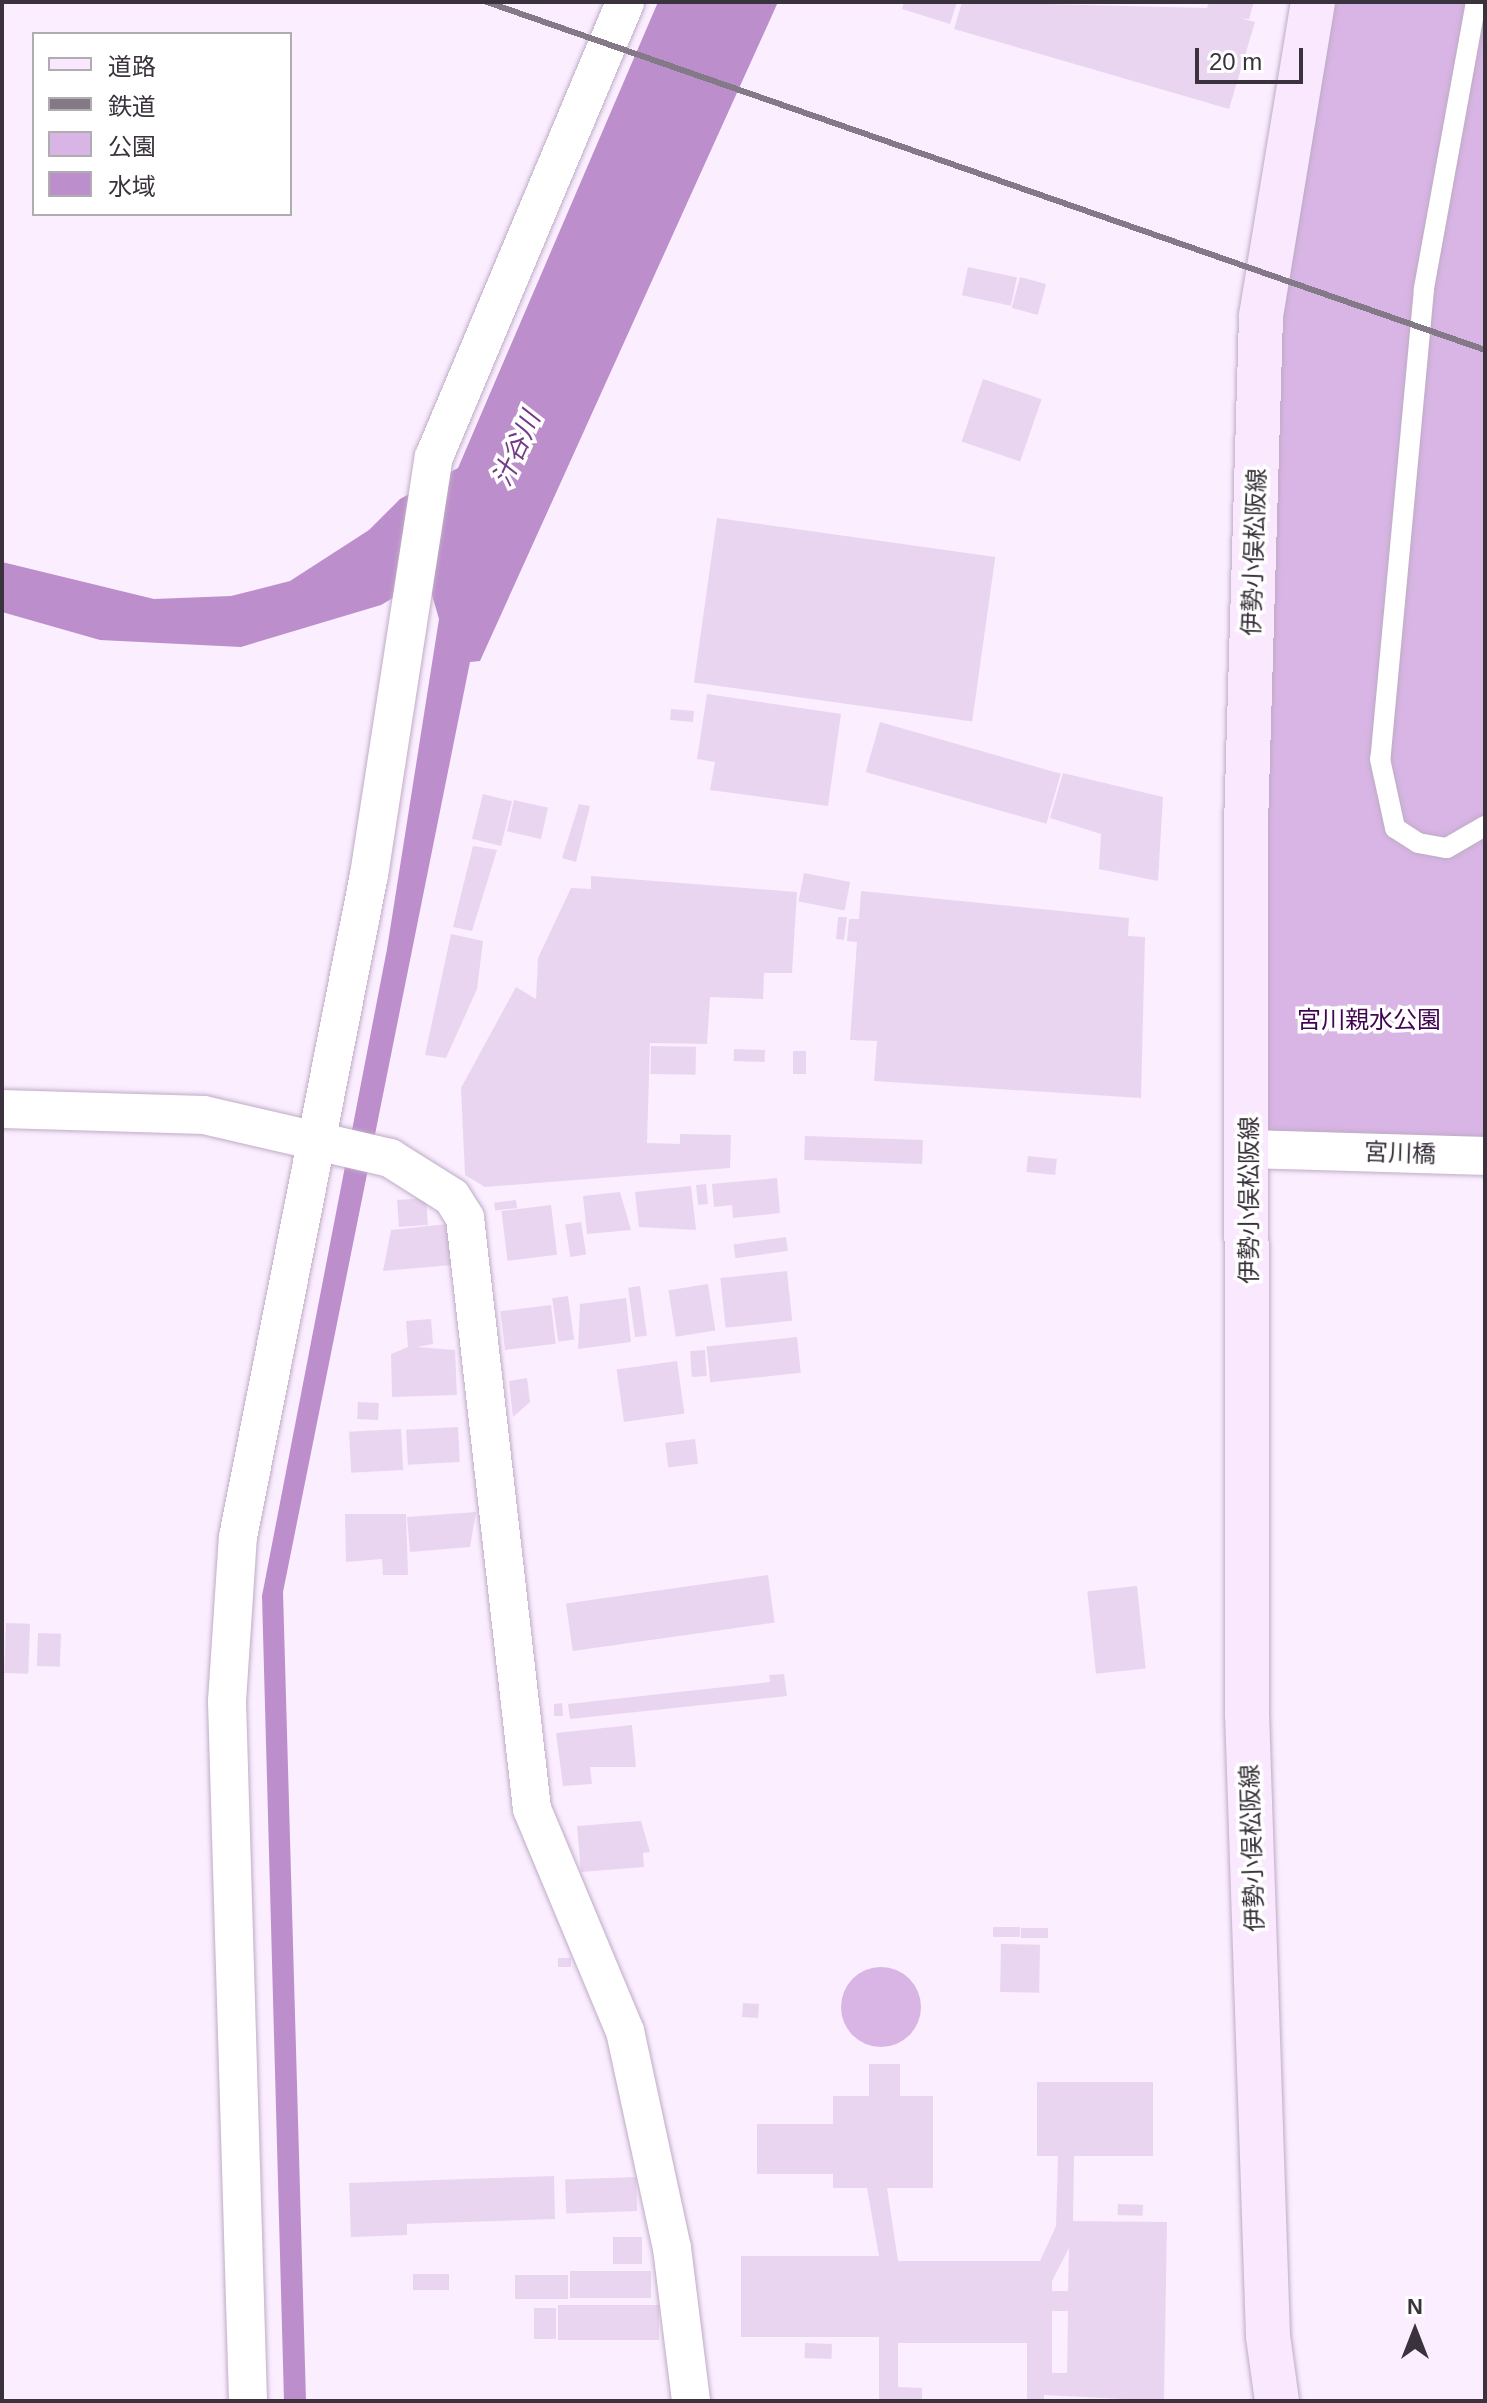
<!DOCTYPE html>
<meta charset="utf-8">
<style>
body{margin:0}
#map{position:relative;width:1487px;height:2403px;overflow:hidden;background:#fbeeff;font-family:Helvetica,"Noto Sans JP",sans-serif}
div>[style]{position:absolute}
.green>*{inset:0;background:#d8b5e4}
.round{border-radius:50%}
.water>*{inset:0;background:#bd8ecc}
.building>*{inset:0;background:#ead5f1;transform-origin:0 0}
.roads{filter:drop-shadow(0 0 2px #bfabc6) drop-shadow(0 0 2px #bfabc6)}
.service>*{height:20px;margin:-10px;padding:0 10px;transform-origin:10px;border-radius:10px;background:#fff}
.minor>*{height:38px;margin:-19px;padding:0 19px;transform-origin:19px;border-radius:19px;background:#fff}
.secondary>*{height:44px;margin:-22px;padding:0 22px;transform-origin:22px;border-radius:22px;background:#f9e8fe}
.rail>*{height:6px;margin:-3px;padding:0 3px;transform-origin:3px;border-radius:3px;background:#847a87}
span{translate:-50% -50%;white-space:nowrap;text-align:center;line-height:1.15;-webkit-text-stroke:7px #fff;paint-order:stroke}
.street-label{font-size:24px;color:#3a323c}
.park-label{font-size:24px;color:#420351}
.water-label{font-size:26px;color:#733a85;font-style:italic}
.frame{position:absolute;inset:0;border:4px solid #3a323c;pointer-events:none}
.legend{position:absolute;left:32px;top:32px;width:260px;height:184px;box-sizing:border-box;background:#fff;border:2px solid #b0adb1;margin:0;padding:10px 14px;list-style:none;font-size:24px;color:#3a323c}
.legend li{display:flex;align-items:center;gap:16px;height:40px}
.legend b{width:40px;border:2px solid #b0adb1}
.north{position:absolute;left:1375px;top:2291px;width:80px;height:80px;-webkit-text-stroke:6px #fff;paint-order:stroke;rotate:0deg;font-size:22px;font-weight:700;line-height:32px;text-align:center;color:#3a323c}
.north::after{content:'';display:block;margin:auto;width:28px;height:36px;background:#3a323c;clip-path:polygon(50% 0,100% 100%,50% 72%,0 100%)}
.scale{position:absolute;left:1195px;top:48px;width:108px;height:36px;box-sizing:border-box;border:4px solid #3a323c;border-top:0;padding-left:10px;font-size:24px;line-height:28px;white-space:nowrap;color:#3a323c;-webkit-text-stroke:6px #fff;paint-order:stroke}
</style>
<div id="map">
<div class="green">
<div style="clip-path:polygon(1313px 2px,1485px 2px,1485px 1141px,1250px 1137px,1265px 272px)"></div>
<div class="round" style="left:841px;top:1967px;width:80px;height:80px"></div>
</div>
<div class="water">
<div style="clip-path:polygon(658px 2px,778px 2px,480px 661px,470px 662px,283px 1592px,306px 2401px,284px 2401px,262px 1596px,387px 949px,439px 619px,427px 578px,381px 605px,241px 647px,100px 640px,2px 612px,2px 562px,154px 599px,231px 596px,290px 581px,369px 530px,400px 499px,458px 468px)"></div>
</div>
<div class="building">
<div style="clip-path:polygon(904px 2px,957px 2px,950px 24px,902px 9px)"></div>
<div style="clip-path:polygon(962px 2px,1207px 8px,1209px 2px,1254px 2px,1249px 19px,1240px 18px,1255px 22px,1229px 109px,954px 29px)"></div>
<div style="left:968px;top:267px;width:50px;height:29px;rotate:12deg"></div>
<div style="left:1020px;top:277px;width:27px;height:32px;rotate:15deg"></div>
<div style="left:983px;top:379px;width:62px;height:66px;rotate:19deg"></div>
<div style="left:717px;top:518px;width:281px;height:166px;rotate:8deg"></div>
<div style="clip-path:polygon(707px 694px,841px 714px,828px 806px,710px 790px,715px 762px,697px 759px)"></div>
<div style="left:671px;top:709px;width:23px;height:11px;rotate:5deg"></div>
<div style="left:880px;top:722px;width:188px;height:52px;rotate:16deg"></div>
<div style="clip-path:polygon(1063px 773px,1163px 797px,1158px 881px,1099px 869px,1101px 834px,1050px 818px)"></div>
<div style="left:483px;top:794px;width:30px;height:46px;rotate:14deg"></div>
<div style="left:514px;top:800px;width:35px;height:32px;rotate:13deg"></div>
<div style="clip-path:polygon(579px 804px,590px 806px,576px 862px,562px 858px)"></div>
<div style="clip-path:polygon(473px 846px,497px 850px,472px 931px,453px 927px)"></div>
<div style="left:804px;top:873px;width:47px;height:29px;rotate:11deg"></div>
<div style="clip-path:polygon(591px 876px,797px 892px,792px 973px,764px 973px,763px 999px,710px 997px,707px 1044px,650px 1043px,647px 1143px,680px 1144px,680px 1134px,731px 1135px,730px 1168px,485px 1187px,465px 1175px,461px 1088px,516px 987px,536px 999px,538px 958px,571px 888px,591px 889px)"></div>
<div style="clip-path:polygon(861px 891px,1129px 918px,1128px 936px,1145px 937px,1141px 1098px,874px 1081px,877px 1041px,850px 1040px,857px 942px,847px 941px,849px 919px,859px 919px)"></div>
<div style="clip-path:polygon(838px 917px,847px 917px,844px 940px,836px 939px)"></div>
<div style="clip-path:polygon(451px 934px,483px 941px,477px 989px,446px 1058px,425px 1055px)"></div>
<div style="left:651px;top:1046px;width:45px;height:28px;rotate:1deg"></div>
<div style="left:734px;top:1049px;width:31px;height:12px;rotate:2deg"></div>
<div style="left:793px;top:1051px;width:13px;height:23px"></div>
<div style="left:805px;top:1136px;width:118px;height:24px;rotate:2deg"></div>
<div style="left:1028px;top:1156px;width:29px;height:16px;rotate:6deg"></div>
<div style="clip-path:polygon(777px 1178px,780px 1213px,733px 1218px,732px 1205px,714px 1207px,712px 1184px)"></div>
<div style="left:706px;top:1184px;width:20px;height:10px;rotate:84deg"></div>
<div style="clip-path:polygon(691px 1186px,696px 1230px,639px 1227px,635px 1192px)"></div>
<div style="clip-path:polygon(620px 1192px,631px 1230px,587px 1234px,583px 1196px)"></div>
<div style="left:426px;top:1198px;width:27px;height:29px;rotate:86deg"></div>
<div style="left:516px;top:1200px;width:8px;height:22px;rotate:83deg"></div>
<div style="left:551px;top:1205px;width:50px;height:50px;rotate:83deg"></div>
<div style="left:581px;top:1222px;width:33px;height:16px;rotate:81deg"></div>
<div style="clip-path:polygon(448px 1224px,452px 1265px,383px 1271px,391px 1230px)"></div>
<div style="left:786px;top:1237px;width:14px;height:53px;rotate:82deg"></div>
<div style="left:787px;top:1271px;width:50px;height:67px;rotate:84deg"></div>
<div style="left:708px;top:1284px;width:47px;height:40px;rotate:81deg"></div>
<div style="left:640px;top:1286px;width:50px;height:12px;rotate:82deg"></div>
<div style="left:568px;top:1296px;width:44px;height:16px;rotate:82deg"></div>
<div style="clip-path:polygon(626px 1298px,631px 1342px,578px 1349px,580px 1304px)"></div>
<div style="left:551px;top:1305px;width:39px;height:51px;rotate:83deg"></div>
<div style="clip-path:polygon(431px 1319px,433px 1344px,417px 1347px,455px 1350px,457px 1395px,392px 1397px,391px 1354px,408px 1347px,406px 1321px)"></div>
<div style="left:797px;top:1337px;width:36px;height:91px;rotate:84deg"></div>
<div style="left:705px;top:1350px;width:26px;height:15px;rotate:86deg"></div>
<div style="left:677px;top:1361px;width:53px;height:61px;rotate:82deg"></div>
<div style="clip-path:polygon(527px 1378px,530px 1402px,513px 1417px,509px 1381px)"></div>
<div style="left:358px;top:1402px;width:21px;height:17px;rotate:3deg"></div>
<div style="left:458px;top:1427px;width:35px;height:52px;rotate:87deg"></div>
<div style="left:401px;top:1429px;width:41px;height:52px;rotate:87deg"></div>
<div style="left:695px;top:1439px;width:25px;height:30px;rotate:83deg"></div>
<div style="clip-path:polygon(476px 1512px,470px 1547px,410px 1552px,407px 1517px)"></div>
<div style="clip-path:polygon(345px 1514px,406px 1514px,408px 1575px,383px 1575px,382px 1559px,346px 1562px)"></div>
<div style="left:768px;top:1575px;width:48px;height:204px;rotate:82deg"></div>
<div style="left:1137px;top:1586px;width:83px;height:50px;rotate:84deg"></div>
<div style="left:6px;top:1623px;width:24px;height:50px;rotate:2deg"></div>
<div style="left:38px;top:1633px;width:23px;height:33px;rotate:2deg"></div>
<div style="clip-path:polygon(784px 1674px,787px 1696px,570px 1719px,568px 1704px,770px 1682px,769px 1675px)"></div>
<div style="clip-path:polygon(562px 1703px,563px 1716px,554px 1716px,554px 1704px)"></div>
<div style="clip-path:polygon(632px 1725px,636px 1767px,590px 1767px,592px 1784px,563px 1786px,556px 1733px)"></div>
<div style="clip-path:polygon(641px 1821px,650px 1852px,643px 1853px,644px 1867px,581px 1872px,577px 1826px)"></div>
<div style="left:993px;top:1927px;width:27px;height:10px"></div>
<div style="left:1021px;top:1928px;width:27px;height:10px"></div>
<div style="left:1001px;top:1944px;width:39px;height:48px;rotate:1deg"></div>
<div style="left:558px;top:1958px;width:13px;height:9px"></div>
<div style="left:743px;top:2003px;width:16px;height:14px;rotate:4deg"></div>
<div style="clip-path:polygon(evenodd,869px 2064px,900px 2064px,900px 2096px,933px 2096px,933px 2188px,887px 2188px,898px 2261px,1040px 2261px,1056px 2226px,1058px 2156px,1037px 2156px,1037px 2082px,1153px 2082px,1153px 2156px,1074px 2156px,1073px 2221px,1167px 2222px,1164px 2401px,1044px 2395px,1044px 2401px,1027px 2401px,1027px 2343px,898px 2343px,898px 2387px,922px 2388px,922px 2401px,879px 2401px,879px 2337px,741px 2337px,741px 2256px,879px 2256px,867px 2188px,833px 2188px,833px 2174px,757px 2174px,757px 2124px,833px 2124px,833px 2096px,869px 2096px,869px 2064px,1069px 2248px,1068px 2291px,1052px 2291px,1052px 2281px,1069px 2248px,869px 2064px,1052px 2311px,1068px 2311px,1067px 2373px,1052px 2373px,1052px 2311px)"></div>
<div style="clip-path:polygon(554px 2176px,555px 2219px,407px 2224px,407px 2235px,351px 2237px,349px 2183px)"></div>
<div style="left:636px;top:2177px;width:34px;height:71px;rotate:88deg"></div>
<div style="left:1118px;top:2204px;width:25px;height:11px;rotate:2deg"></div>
<div style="left:613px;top:2237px;width:29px;height:27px"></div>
<div style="left:570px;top:2271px;width:81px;height:27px"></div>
<div style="left:449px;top:2274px;width:16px;height:36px;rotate:90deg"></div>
<div style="left:515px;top:2275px;width:53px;height:24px"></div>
<div style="left:558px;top:2305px;width:101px;height:35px"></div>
<div style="left:534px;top:2308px;width:22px;height:31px"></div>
<div style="left:805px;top:2343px;width:27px;height:15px;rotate:2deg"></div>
</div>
<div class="roads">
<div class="service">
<div style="left:1476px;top:2px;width:292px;rotate:100.3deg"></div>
<div style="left:1424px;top:289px;width:472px;rotate:95.3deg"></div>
<div style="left:1380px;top:759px;width:71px;rotate:77.7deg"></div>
<div style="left:1395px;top:828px;width:27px;rotate:33deg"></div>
<div style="left:1418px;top:843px;width:29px;rotate:10deg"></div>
<div style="left:1447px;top:848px;width:44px;rotate:-30.1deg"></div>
</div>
<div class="minor">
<div style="left:2px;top:1109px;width:202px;rotate:1.7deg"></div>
<div style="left:204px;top:1115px;width:191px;rotate:13deg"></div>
<div style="left:390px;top:1158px;width:73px;rotate:32.2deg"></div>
<div style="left:452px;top:1197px;width:25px;rotate:58deg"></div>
<div style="left:465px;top:1218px;width:595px;rotate:83.53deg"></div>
<div style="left:532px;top:1809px;width:241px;rotate:67.3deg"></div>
<div style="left:625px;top:2031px;width:222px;rotate:77.8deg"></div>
<div style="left:672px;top:2248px;width:154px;rotate:82.9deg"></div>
<div style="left:1250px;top:1149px;width:235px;rotate:1.7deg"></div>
<div style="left:248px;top:2401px;width:700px;rotate:-91.72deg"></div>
<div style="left:227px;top:1701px;width:164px;rotate:-86.2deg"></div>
<div style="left:238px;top:1537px;width:675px;rotate:-78.81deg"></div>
<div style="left:369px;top:875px;width:423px;rotate:-81.2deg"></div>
<div style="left:434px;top:457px;width:493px;rotate:-67.2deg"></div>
</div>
<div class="secondary">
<div style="left:1277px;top:2401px;width:66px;rotate:-97.9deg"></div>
<div style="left:1268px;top:2336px;width:622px;rotate:-91.93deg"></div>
<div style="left:1247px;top:1714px;width:889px;rotate:-90.06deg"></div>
<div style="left:1246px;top:825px;width:509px;rotate:-88.31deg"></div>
<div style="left:1261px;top:316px;width:318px;rotate:-80.6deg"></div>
</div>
</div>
<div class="rail">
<div style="left:487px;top:2px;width:1057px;rotate:19.22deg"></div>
</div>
<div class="street-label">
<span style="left:1254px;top:552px;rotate:-88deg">伊勢小俣松阪線</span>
<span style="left:1400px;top:1153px;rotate:2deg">宮川橋</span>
<span style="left:1249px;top:1200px;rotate:-90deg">伊勢小俣松阪線</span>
<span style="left:1252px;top:1848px;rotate:-92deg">伊勢小俣松阪線</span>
</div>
<div class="park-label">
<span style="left:1369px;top:1020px">宮川親水公園</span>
</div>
<div class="water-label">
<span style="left:517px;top:449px;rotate:-66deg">汁谷川</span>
</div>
<div class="frame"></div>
<ul class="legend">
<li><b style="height:10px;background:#f9e8fe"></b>道路</li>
<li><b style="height:10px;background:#847a87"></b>鉄道</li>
<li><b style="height:22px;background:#d8b5e4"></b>公園</li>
<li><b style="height:22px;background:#bd8ecc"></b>水域</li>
</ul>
<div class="north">N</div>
<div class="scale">20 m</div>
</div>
